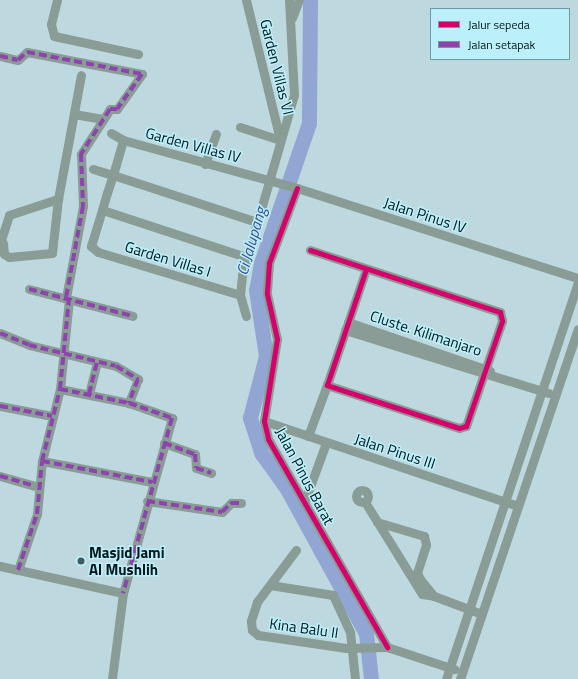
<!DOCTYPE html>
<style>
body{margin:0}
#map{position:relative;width:578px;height:679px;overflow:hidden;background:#bdd9df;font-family:"Titillium Web",sans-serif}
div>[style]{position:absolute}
.river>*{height:15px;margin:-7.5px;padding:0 7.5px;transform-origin:7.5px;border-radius:7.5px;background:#92a6d4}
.minor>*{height:9px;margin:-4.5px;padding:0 4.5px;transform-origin:4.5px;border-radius:4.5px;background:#899c95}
.minor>.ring{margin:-4.5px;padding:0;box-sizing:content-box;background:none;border:9px solid #899c95;border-radius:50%}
.quiet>*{height:4px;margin-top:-2px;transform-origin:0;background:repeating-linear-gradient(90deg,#8e44ad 0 8px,transparent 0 12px)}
.cycleway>*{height:5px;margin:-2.5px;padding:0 2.5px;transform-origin:2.5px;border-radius:2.5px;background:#d6006c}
.dots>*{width:11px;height:11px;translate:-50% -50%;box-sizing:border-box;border:2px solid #bbf0fb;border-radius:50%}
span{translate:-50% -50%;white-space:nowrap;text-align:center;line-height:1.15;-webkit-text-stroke:3px #bbf0fb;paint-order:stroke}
.street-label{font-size:15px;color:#02161a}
.poi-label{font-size:15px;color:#02161a;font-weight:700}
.left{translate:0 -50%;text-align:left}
.water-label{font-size:16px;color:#3c4a97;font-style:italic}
.legend{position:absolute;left:430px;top:8px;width:140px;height:52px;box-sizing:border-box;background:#bbf0fb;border:1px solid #7199a1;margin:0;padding:5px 7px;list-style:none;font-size:12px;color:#02161a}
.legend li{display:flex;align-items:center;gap:8px;height:20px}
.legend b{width:20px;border:1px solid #7199a1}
</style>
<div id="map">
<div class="river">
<div style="left:310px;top:0;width:123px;rotate:90.5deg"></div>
<div style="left:309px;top:123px;width:148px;rotate:108.9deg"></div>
<div style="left:261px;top:263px;width:27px;rotate:100deg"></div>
<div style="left:256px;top:290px;width:67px;rotate:81.4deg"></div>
<div style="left:266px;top:356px;width:64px;rotate:104.5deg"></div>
<div style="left:250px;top:418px;width:38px;rotate:72deg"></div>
<div style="left:262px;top:454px;width:43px;rotate:54.5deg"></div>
<div style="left:287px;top:489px;width:164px;rotate:61.3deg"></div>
<div style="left:366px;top:633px;width:46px;rotate:83.8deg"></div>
</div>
<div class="minor">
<div style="left:57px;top:0;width:25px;rotate:104deg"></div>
<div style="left:51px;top:24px;width:12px;rotate:76deg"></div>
<div style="left:54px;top:36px;width:86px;rotate:12.1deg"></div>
<div style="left:246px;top:0;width:144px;rotate:76.3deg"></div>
<div style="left:292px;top:18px;width:19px;rotate:-69deg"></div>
<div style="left:0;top:56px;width:18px;rotate:13deg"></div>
<div style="left:18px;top:60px;width:12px;rotate:-42deg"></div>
<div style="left:27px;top:52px;width:117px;rotate:10.8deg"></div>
<div style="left:142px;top:74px;width:43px;rotate:125.5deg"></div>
<div style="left:117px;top:109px;width:7px;rotate:180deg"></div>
<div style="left:110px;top:109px;width:54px;rotate:122.8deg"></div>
<div style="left:81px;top:154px;width:52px;rotate:87.8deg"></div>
<div style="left:83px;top:206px;width:94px;rotate:100.5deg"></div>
<div style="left:74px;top:114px;width:29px;rotate:10deg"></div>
<div style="left:240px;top:127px;width:42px;rotate:18deg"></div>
<div style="left:111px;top:133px;width:14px;rotate:30deg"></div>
<div style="left:123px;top:140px;width:180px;rotate:15.4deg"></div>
<div style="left:297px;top:188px;width:295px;rotate:17.8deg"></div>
<div style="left:205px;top:164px;width:32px;rotate:-70deg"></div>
<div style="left:93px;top:169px;width:21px;rotate:17deg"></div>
<div style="left:113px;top:175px;width:36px;rotate:-74deg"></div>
<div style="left:297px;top:188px;width:80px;rotate:110.5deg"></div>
<div style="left:269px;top:263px;width:31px;rotate:94deg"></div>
<div style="left:267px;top:294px;width:46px;rotate:77.5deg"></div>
<div style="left:277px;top:339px;width:83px;rotate:99deg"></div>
<div style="left:264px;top:421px;width:18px;rotate:77deg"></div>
<div style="left:268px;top:439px;width:240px;rotate:60.2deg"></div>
<div style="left:102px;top:210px;width:38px;rotate:107deg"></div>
<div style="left:91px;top:246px;width:9px;rotate:41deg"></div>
<div style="left:98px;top:252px;width:148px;rotate:16.8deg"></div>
<div style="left:0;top:243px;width:29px;rotate:-72deg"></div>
<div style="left:9px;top:215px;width:52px;rotate:-18.1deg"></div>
<div style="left:58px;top:199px;width:126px;rotate:-79.5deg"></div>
<div style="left:3px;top:243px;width:11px;rotate:85deg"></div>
<div style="left:4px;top:254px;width:6px;rotate:31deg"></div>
<div style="left:9px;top:257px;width:43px;rotate:-5.3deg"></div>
<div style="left:52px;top:253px;width:54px;rotate:-83.7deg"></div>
<div style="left:310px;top:250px;width:200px;rotate:18.1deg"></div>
<div style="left:500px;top:312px;width:9px;rotate:77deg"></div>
<div style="left:502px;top:321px;width:111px;rotate:108.9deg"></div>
<div style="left:466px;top:426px;width:7px;rotate:164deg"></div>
<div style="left:459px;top:428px;width:139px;rotate:-162deg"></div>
<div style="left:327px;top:385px;width:122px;rotate:-71.4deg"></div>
<div style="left:246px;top:257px;width:151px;rotate:-161.9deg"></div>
<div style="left:102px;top:210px;width:18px;rotate:-74deg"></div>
<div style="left:107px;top:193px;width:19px;rotate:-72deg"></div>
<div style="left:113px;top:175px;width:151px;rotate:18.1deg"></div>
<div style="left:29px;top:289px;width:107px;rotate:14.6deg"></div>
<div style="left:246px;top:316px;width:22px;rotate:-106deg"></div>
<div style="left:240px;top:295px;width:20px;rotate:-84deg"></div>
<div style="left:242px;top:275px;width:187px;rotate:-73.9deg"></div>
<div style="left:294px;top:95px;width:95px;rotate:-93deg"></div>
<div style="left:348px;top:322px;width:150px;rotate:19deg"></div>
<div style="left:345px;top:330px;width:213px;rotate:17.2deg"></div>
<div style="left:0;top:333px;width:31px;rotate:22deg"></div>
<div style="left:29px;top:345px;width:89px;rotate:13.6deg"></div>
<div style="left:116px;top:366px;width:26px;rotate:31deg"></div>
<div style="left:138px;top:379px;width:26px;rotate:111deg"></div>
<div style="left:129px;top:403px;width:46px;rotate:19.2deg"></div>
<div style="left:172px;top:418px;width:182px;rotate:105.6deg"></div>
<div style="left:123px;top:593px;width:87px;rotate:97.3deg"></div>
<div style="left:60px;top:389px;width:70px;rotate:11.5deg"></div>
<div style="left:89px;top:394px;width:33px;rotate:-76deg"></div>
<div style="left:0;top:406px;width:53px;rotate:10.9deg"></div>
<div style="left:264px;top:421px;width:268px;rotate:18.5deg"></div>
<div style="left:308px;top:436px;width:54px;rotate:-69.6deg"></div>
<div style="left:164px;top:443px;width:33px;rotate:20deg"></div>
<div style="left:195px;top:454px;width:14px;rotate:86deg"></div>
<div style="left:196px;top:468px;width:16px;rotate:18deg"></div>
<div style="left:42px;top:461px;width:112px;rotate:10.8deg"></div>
<div style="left:0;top:476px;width:35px;rotate:16deg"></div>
<div class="ring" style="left:356px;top:490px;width:3px;height:3px"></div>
<div style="left:147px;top:501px;width:76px;rotate:8.3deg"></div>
<div style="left:222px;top:512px;width:13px;rotate:-45deg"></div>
<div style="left:231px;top:503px;width:10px"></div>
<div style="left:365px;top:502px;width:108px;rotate:58.2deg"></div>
<div style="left:422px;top:594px;width:12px;rotate:9deg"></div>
<div style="left:304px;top:503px;width:64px;rotate:-69.9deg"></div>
<div style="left:377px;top:522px;width:49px;rotate:16.6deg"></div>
<div style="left:424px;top:536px;width:9px;rotate:77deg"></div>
<div style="left:426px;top:545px;width:29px;rotate:108deg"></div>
<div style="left:417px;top:573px;width:7px;rotate:63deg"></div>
<div style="left:420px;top:579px;width:22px;rotate:51deg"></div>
<div style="left:434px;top:596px;width:51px;rotate:20.6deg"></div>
<div style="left:296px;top:550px;width:65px;rotate:126.9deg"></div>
<div style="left:257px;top:602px;width:20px;rotate:108deg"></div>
<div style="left:251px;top:621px;width:9px;rotate:84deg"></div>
<div style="left:252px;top:630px;width:8px;rotate:40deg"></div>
<div style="left:258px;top:635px;width:89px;rotate:8.4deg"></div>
<div style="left:346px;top:648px;width:41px;rotate:-1.4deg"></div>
<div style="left:387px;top:647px;width:71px;rotate:18.2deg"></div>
<div style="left:0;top:566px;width:126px;rotate:12.4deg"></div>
<div style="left:18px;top:570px;width:59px;rotate:-71.3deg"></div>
<div style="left:37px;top:514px;width:53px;rotate:-84.6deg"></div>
<div style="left:42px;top:461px;width:74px;rotate:-76deg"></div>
<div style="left:60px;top:389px;width:90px;rotate:-84.3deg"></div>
<div style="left:270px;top:585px;width:64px;rotate:9deg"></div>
<div style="left:333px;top:595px;width:41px;rotate:65.3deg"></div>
<div style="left:350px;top:632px;width:47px;rotate:83.9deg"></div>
<div style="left:446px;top:679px;width:418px;rotate:-71.6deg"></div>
<div style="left:460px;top:679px;width:369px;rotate:-71.4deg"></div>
</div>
<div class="quiet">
<div style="left:0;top:56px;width:18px;rotate:13deg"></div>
<div style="left:18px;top:60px;width:12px;rotate:-42deg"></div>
<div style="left:27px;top:52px;width:117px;rotate:10.8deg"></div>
<div style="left:142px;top:74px;width:43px;rotate:125.5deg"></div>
<div style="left:117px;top:109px;width:7px;rotate:180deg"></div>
<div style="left:110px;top:109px;width:54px;rotate:122.8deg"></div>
<div style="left:81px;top:154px;width:52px;rotate:87.8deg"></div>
<div style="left:83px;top:206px;width:94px;rotate:100.5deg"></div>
<div style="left:29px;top:289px;width:107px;rotate:14.6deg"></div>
<div style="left:0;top:333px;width:31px;rotate:22deg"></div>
<div style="left:29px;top:345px;width:89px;rotate:13.6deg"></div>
<div style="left:116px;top:366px;width:26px;rotate:31deg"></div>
<div style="left:138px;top:379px;width:26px;rotate:111deg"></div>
<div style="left:129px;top:403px;width:46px;rotate:19.2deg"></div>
<div style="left:172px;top:418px;width:182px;rotate:105.6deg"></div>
<div style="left:60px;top:389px;width:70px;rotate:11.5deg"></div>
<div style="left:89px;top:394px;width:33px;rotate:-76deg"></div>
<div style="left:0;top:406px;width:53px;rotate:10.9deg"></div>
<div style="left:164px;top:443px;width:33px;rotate:20deg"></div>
<div style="left:195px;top:454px;width:14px;rotate:86deg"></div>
<div style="left:196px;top:468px;width:16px;rotate:18deg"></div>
<div style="left:42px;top:461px;width:112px;rotate:10.8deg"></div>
<div style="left:0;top:476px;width:35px;rotate:16deg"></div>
<div style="left:147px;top:501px;width:76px;rotate:8.3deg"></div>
<div style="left:222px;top:512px;width:13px;rotate:-45deg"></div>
<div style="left:231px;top:503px;width:10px"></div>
<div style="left:18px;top:570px;width:59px;rotate:-71.3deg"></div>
<div style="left:37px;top:514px;width:53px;rotate:-84.6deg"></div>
<div style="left:42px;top:461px;width:74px;rotate:-76deg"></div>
<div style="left:60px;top:389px;width:90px;rotate:-84.3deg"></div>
</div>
<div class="cycleway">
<div style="left:297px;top:188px;width:80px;rotate:110.5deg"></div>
<div style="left:269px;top:263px;width:31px;rotate:94deg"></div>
<div style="left:267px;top:294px;width:46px;rotate:77.5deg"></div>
<div style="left:277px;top:339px;width:83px;rotate:99deg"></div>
<div style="left:264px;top:421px;width:18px;rotate:77deg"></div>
<div style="left:268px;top:439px;width:240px;rotate:60.2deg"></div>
<div style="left:310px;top:250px;width:200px;rotate:18.1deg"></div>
<div style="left:500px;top:312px;width:9px;rotate:77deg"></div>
<div style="left:502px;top:321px;width:111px;rotate:108.9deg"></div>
<div style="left:466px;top:426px;width:7px;rotate:164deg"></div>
<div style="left:459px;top:428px;width:139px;rotate:-162deg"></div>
<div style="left:327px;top:385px;width:122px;rotate:-71.4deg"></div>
</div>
<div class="dots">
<div style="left:81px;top:561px;background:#435a5f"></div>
</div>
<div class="street-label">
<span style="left:277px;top:67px;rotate:76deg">Garden Villas VI</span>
<span style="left:193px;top:145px;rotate:15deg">Garden Villas IV</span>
<span style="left:425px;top:215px;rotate:18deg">Jalan Pinus IV</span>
<span style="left:168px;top:259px;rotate:17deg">Garden Villas I</span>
<span style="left:426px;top:333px;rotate:18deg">Cluste. Kilimanjaro</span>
<span style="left:395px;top:451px;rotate:18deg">Jalan Pinus III</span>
<span style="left:305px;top:476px;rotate:62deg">Jalan Pinus Barat</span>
<span style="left:304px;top:628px;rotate:8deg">Kina Balu II</span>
</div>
<div class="poi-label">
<span class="left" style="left:89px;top:561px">Masjid Jami<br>Al Mushlih</span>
</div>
<div class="water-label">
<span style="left:251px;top:241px;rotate:-74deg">Ci Jalupang</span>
</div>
<ul class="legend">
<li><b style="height:5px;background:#d6006c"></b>Jalur sepeda</li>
<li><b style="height:5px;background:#8e44ad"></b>Jalan setapak</li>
</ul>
</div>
